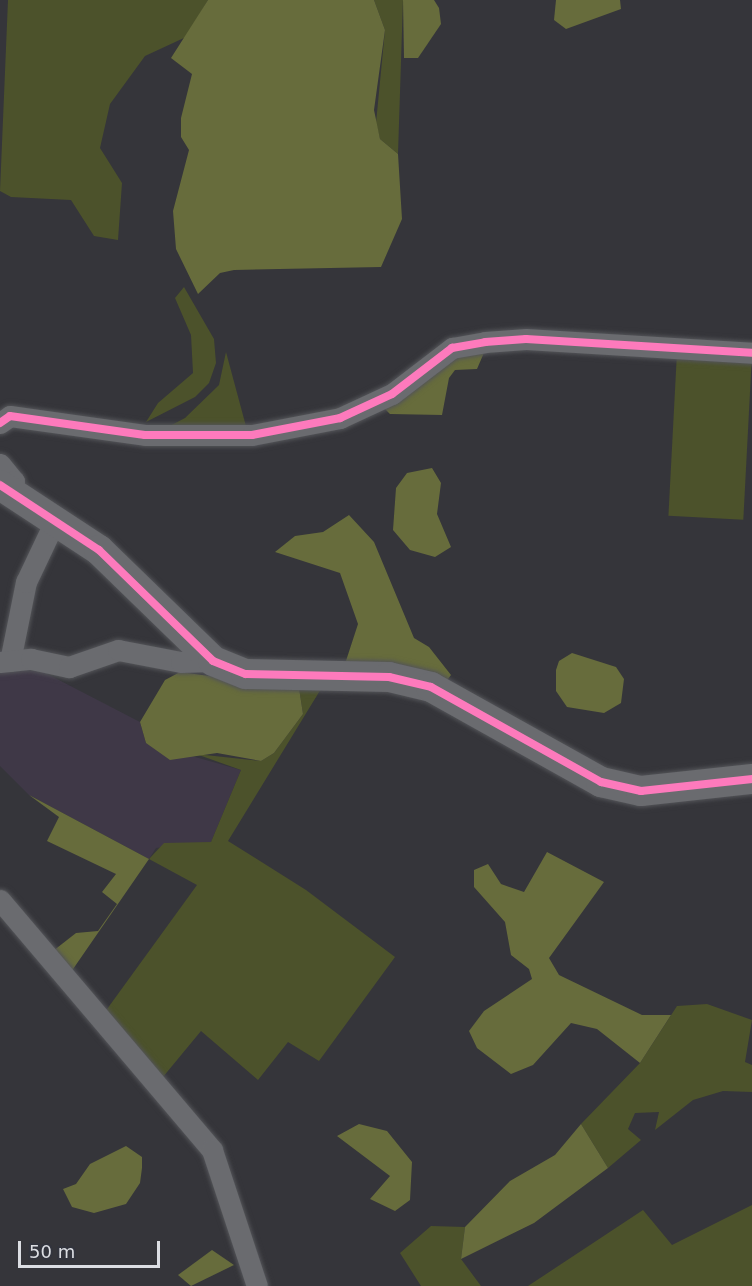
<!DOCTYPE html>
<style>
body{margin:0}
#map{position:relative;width:752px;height:1286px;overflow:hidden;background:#35353a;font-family:"DejaVu Sans",sans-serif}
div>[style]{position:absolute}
.commercial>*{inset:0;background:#3f3847}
.green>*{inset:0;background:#4c522b;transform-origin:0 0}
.forest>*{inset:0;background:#676c3c}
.roads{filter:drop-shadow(0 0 2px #535458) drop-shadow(0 0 2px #535458)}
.street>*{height:21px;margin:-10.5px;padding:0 10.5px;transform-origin:10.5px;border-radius:10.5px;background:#6a6b6f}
.secondary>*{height:30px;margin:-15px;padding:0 15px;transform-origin:15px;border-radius:15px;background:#6a6b6f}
.cycleway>*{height:8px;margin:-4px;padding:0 4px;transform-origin:4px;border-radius:4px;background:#fd7abc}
span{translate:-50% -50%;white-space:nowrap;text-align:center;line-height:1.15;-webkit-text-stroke:6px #32343d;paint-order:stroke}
.scale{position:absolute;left:18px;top:1241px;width:142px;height:27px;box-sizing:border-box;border:3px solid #dcdee3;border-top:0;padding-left:8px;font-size:18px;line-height:21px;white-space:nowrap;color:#dcdee3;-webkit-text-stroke:4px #32343d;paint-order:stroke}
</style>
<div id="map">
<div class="commercial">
<div style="clip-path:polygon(30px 665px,140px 722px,146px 743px,241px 770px,211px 842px,156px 848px,149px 859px,29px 795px,0 766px,0 667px)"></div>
</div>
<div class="green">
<div style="clip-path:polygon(8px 0,208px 0,186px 37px,145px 56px,110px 104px,100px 148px,122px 183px,118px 240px,94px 236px,71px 200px,11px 197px,0 191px)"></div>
<div style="clip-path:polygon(374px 0,403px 0,398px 154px,380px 139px,376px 123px,385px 30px)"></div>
<div style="clip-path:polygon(184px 287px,214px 339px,216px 363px,209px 383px,195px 397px,146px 422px,158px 403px,193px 373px,191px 335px,175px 298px)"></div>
<div style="clip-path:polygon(226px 352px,247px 430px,164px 429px,185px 418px,219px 385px)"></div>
<div style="left:677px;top:352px;width:75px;height:164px;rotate:3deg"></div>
<div style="clip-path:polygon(324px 684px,228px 841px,306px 890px,395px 957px,319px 1061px,288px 1042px,258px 1080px,201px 1031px,158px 1083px,102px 1016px,197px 885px,149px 859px,164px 843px,211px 842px,241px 770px,196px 754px,261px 761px,274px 753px,303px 714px,299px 688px)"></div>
<div style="clip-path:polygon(707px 1004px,752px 1020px,745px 1062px,752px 1065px,752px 1092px,723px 1091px,693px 1100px,655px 1130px,659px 1112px,635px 1113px,628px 1129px,641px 1140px,608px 1168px,581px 1124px,640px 1063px,677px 1006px)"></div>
<div style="clip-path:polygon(752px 1205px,752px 1286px,528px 1286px,643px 1210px,672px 1245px)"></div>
<div style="clip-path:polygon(431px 1226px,465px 1227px,461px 1259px,481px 1286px,421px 1286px,400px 1253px)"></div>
</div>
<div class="forest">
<div style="clip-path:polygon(208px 0,374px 0,385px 30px,374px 110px,380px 139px,398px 154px,402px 219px,381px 267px,234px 270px,220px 273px,198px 294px,176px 249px,173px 211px,189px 150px,181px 137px,181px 118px,192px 74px,171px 58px)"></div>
<div style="clip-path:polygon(403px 0,434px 0,439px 8px,441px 24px,418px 58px,404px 58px)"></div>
<div style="clip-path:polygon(556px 0,620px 0,621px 9px,566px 29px,554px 20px)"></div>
<div style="clip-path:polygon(486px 348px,477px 369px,455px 370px,449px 378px,442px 415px,390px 414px,383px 407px,455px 350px)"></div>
<div style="clip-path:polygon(432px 468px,441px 483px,437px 514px,451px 547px,435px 557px,410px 550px,393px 530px,396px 488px,407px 473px)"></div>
<div style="clip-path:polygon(349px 515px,374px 542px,414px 638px,429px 647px,451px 675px,445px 683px,343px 670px,358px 624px,340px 573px,275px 552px,295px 536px,323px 532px)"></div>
<div style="clip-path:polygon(572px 653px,616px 667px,624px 679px,621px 703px,604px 713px,567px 707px,556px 691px,556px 670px,559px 661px)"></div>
<div style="clip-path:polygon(180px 672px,299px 688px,303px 714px,274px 753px,261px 761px,217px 753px,170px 760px,146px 743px,140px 722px,165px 680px)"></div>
<div style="clip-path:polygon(29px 795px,149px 859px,71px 972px,53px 951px,76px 933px,98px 931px,117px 904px,102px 892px,116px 874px,47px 841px,59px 817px)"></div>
<div style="clip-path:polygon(547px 852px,604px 882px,549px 958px,559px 975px,642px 1015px,671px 1015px,640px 1063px,597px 1029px,571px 1023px,533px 1065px,511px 1074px,477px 1048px,469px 1031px,484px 1011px,532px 979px,529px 969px,511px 955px,505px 922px,474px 887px,474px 870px,488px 864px,501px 884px,524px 892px)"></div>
<div style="clip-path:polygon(359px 1124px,387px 1131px,412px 1162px,410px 1200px,395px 1211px,370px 1199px,390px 1176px,337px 1136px)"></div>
<div style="clip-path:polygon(581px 1124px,608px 1168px,534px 1223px,461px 1259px,465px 1227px,510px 1181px,555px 1155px)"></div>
<div style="clip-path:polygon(126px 1146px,142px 1157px,142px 1168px,140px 1183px,126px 1204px,94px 1213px,72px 1207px,63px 1189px,76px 1184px,90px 1164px)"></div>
<div style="clip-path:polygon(212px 1250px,234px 1265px,191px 1286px,178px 1275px)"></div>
</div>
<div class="roads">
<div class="street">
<div style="left:0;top:423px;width:12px;rotate:-35deg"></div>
<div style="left:10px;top:416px;width:136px;rotate:8deg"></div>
<div style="left:145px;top:435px;width:107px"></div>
<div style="left:252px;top:435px;width:90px;rotate:-10.9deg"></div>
<div style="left:340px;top:418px;width:57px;rotate:-24.8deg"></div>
<div style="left:392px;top:394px;width:76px;rotate:-37.5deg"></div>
<div style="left:452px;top:348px;width:34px;rotate:-10deg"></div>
<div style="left:485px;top:342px;width:41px;rotate:-4.2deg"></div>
<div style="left:526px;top:339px;width:226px;rotate:3.5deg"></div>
<div style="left:0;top:464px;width:22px;rotate:51deg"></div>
<div style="left:14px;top:481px;width:13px;rotate:94deg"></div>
<div style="left:10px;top:661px;width:81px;rotate:-78.6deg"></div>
<div style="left:26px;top:582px;width:68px;rotate:-64.6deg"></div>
<div style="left:0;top:662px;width:31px;rotate:-6deg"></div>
<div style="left:31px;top:659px;width:39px;rotate:12deg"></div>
<div style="left:69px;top:667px;width:52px;rotate:-19.1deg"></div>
<div style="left:118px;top:650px;width:64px;rotate:10.8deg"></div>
<div style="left:181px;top:662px;width:32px;rotate:-2deg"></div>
<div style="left:0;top:900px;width:328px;rotate:49.7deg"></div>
<div style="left:212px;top:1150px;width:143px;rotate:71.7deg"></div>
</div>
<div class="secondary">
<div style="left:0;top:485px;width:118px;rotate:33.3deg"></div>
<div style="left:99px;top:550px;width:159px;rotate:44.2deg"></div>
<div style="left:213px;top:661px;width:35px;rotate:22deg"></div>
<div style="left:246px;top:674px;width:143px;rotate:1.2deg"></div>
<div style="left:389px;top:677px;width:43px;rotate:13.4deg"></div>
<div style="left:431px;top:687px;width:195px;rotate:29.2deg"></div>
<div style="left:601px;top:782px;width:41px;rotate:12.7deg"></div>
<div style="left:641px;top:791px;width:112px;rotate:-6.2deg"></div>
</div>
</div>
<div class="cycleway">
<div style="left:0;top:423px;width:12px;rotate:-35deg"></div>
<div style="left:10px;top:416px;width:136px;rotate:8deg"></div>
<div style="left:145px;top:435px;width:107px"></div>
<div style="left:252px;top:435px;width:90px;rotate:-10.9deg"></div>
<div style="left:340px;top:418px;width:57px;rotate:-24.8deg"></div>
<div style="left:392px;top:394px;width:76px;rotate:-37.5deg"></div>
<div style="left:452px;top:348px;width:34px;rotate:-10deg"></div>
<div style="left:485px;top:342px;width:41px;rotate:-4.2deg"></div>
<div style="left:526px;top:339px;width:226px;rotate:3.5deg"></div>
<div style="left:0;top:485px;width:118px;rotate:33.3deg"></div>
<div style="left:99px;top:550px;width:159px;rotate:44.2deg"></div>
<div style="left:213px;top:661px;width:35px;rotate:22deg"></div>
<div style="left:246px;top:674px;width:143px;rotate:1.2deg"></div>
<div style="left:389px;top:677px;width:43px;rotate:13.4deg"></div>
<div style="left:431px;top:687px;width:195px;rotate:29.2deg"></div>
<div style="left:601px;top:782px;width:41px;rotate:12.7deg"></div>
<div style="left:641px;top:791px;width:112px;rotate:-6.2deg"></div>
</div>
<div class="scale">50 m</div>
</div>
